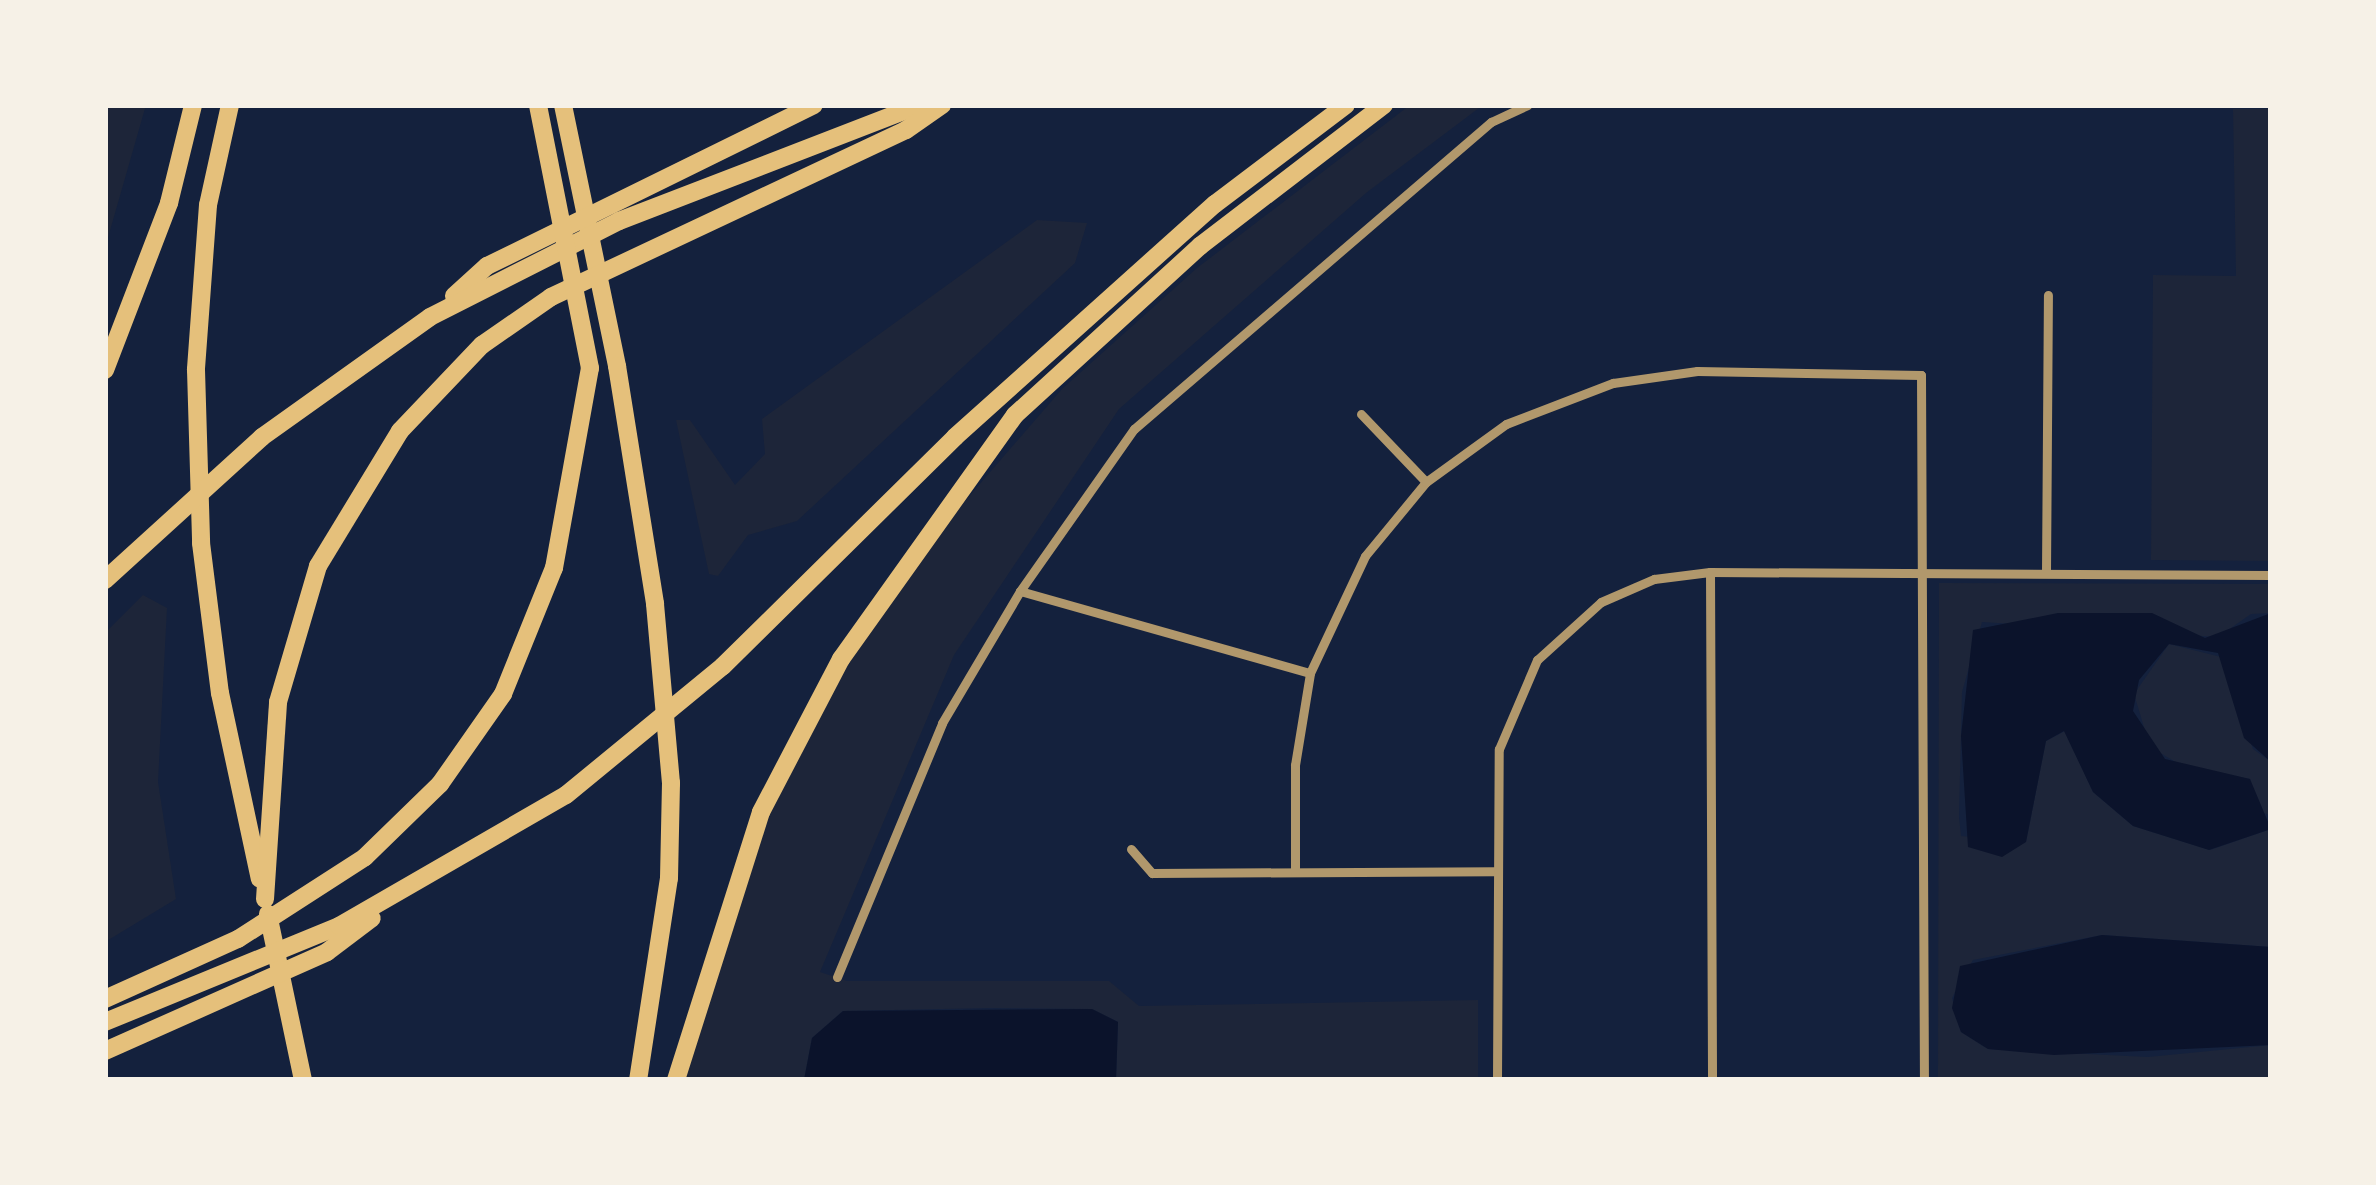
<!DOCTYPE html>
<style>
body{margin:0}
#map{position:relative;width:2376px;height:1185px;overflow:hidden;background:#14213d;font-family:Spectral,serif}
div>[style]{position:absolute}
.green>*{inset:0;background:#1d2539}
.water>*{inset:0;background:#0b132b}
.minor>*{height:9px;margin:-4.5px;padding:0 4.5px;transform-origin:4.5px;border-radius:4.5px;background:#b1986c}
.motorway>*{height:18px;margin:-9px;padding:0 9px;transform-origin:9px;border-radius:9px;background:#e5c07b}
span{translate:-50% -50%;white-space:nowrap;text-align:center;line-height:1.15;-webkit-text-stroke:10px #f6f1e7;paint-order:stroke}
.frame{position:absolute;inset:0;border:108px solid #f6f1e7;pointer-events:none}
</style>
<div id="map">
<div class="green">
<div style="clip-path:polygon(105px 105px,146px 105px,105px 248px)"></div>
<div style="clip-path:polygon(1410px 105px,1483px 105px,1366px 193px,1119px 409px,954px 655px,820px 972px,847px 981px,1109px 981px,1139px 1006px,1478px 1000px,1478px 1080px,1116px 1080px,1118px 1022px,1092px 1009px,990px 1008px,843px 1011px,812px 1038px,804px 1080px,681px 1080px,770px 813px,854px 651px,921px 552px,1062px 389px,1197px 268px)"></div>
<div style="clip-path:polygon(2233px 109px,2271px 109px,2271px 561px,2151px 560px,2153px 275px,2236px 276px)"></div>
<div style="clip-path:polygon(1037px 220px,1087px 223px,1075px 263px,797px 521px,748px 535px,718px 576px,709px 574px,676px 420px,690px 420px,735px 485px,765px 454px,762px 419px)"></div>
<div style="clip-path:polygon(1939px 583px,2271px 584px,2271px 613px,2251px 614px,2218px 637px,1982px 622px,1962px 692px,1959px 817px,1961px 836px,2026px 842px,2046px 741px,2065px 731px,2093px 792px,2133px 826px,2210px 850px,2271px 829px,2271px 947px,2102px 935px,1973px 960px,1952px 998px,1961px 1032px,1988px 1049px,2148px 1057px,2271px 1045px,2271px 1080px,1938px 1080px)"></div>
<div style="clip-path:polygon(143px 595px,167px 608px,158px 782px,176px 899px,105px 942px,105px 633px)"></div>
<div style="clip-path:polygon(2169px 644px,2221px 657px,2253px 749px,2271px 762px,2271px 816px,2255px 809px,2250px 779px,2186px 768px,2150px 747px,2134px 694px)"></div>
</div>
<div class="water">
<div style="clip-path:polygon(2058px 613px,2152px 613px,2205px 638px,2271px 613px,2271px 762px,2244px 738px,2218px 653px,2169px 644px,2139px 680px,2133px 711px,2165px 759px,2250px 779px,2271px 829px,2209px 850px,2133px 826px,2093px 792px,2064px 731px,2046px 741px,2026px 842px,2002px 857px,1968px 847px,1961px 736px,1973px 630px)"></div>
<div style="clip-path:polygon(2102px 935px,2271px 947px,2271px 1045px,2054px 1055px,1988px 1049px,1961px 1032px,1952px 1008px,1960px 966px)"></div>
<div style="clip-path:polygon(1092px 1009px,1118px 1022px,1116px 1080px,804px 1080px,812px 1038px,843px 1011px)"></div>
</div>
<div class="minor">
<div style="left:1361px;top:414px;width:94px;rotate:46.3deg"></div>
<div style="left:1710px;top:572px;width:508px;rotate:89.77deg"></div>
<div style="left:2046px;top:573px;width:278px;rotate:-89.6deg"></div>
<div style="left:1020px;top:591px;width:301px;rotate:15.8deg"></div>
<div style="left:1131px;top:849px;width:32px;rotate:49deg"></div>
<div style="left:1152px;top:873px;width:343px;rotate:-0.3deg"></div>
<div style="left:1295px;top:872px;width:107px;rotate:-90deg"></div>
<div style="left:1295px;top:765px;width:93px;rotate:-80.7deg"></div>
<div style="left:1310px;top:673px;width:129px;rotate:-64.8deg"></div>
<div style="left:1365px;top:556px;width:96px;rotate:-50.5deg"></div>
<div style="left:1426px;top:482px;width:99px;rotate:-35.9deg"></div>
<div style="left:1506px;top:424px;width:115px;rotate:-21deg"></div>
<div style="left:1613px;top:383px;width:85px;rotate:-8.1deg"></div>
<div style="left:1697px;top:371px;width:224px;rotate:1deg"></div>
<div style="left:1921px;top:375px;width:705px;rotate:89.76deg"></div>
<div style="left:837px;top:977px;width:275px;rotate:-67.5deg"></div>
<div style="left:942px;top:723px;width:153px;rotate:-59.4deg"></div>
<div style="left:1020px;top:591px;width:198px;rotate:-54.9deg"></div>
<div style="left:1134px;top:429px;width:471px;rotate:-40.7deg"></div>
<div style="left:1491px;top:122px;width:40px;rotate:-25deg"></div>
<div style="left:1497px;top:1080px;width:331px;rotate:-89.7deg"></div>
<div style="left:1499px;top:749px;width:97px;rotate:-66.9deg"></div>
<div style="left:1537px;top:660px;width:86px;rotate:-42.2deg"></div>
<div style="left:1601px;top:602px;width:58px;rotate:-23.5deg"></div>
<div style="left:1654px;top:579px;width:56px;rotate:-7.1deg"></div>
<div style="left:1710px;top:572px;width:561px;rotate:0.31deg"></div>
</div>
<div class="motorway">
<div style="left:230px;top:105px;width:102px;rotate:102.4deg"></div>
<div style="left:208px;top:205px;width:165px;rotate:94.2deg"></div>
<div style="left:196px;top:370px;width:173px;rotate:88.3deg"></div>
<div style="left:201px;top:543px;width:151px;rotate:82.8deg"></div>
<div style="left:220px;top:693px;width:190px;rotate:77.9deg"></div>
<div style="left:563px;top:105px;width:267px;rotate:78.3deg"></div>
<div style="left:617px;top:366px;width:241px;rotate:80.9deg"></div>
<div style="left:655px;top:604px;width:180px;rotate:84.9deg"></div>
<div style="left:671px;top:783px;width:95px;rotate:91.2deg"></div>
<div style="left:669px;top:878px;width:204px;rotate:98.7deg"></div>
<div style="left:454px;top:296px;width:45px;rotate:-42.3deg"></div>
<div style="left:487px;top:266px;width:364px;rotate:-26.2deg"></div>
<div style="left:105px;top:370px;width:179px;rotate:-69deg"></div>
<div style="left:169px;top:203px;width:101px;rotate:-76.2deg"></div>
<div style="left:105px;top:580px;width:212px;rotate:-42.3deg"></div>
<div style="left:262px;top:437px;width:206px;rotate:-35.5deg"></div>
<div style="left:430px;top:317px;width:212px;rotate:-26.9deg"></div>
<div style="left:619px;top:221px;width:323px;rotate:-21.1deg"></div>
<div style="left:265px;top:899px;width:197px;rotate:-86.2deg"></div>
<div style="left:278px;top:702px;width:142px;rotate:-73.6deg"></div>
<div style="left:318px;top:566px;width:158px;rotate:-58.7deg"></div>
<div style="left:400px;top:431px;width:119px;rotate:-46.4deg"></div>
<div style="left:482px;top:345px;width:84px;rotate:-34.8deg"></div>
<div style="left:551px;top:297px;width:392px;rotate:-25.2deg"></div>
<div style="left:906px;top:130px;width:44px;rotate:-34.8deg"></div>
<div style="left:268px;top:914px;width:170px;rotate:78.1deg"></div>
<div style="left:105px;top:999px;width:146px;rotate:-24.3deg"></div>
<div style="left:238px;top:939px;width:151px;rotate:-32.8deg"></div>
<div style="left:365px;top:857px;width:105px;rotate:-44.2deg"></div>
<div style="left:440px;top:784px;width:110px;rotate:-55deg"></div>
<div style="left:503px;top:694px;width:136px;rotate:-68deg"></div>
<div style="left:554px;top:568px;width:203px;rotate:-79.8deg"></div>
<div style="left:590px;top:368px;width:268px;rotate:-101.2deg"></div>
<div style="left:105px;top:1022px;width:253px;rotate:-22.3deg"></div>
<div style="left:339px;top:926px;width:262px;rotate:-30deg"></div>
<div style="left:566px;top:795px;width:203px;rotate:-39.4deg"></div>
<div style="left:723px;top:666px;width:326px;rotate:-44.6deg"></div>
<div style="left:955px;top:437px;width:349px;rotate:-41.9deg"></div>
<div style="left:1215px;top:204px;width:164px;rotate:-37.1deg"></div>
<div style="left:105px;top:1051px;width:243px;rotate:-24deg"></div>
<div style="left:327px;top:952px;width:56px;rotate:-37.1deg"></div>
<div style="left:676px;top:1080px;width:281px;rotate:-72.4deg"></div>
<div style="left:761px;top:812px;width:173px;rotate:-62.4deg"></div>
<div style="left:841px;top:659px;width:300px;rotate:-54.5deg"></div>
<div style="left:1015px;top:415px;width:251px;rotate:-42.4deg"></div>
<div style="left:1200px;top:246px;width:232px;rotate:-37.5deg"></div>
</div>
<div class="frame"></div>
</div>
